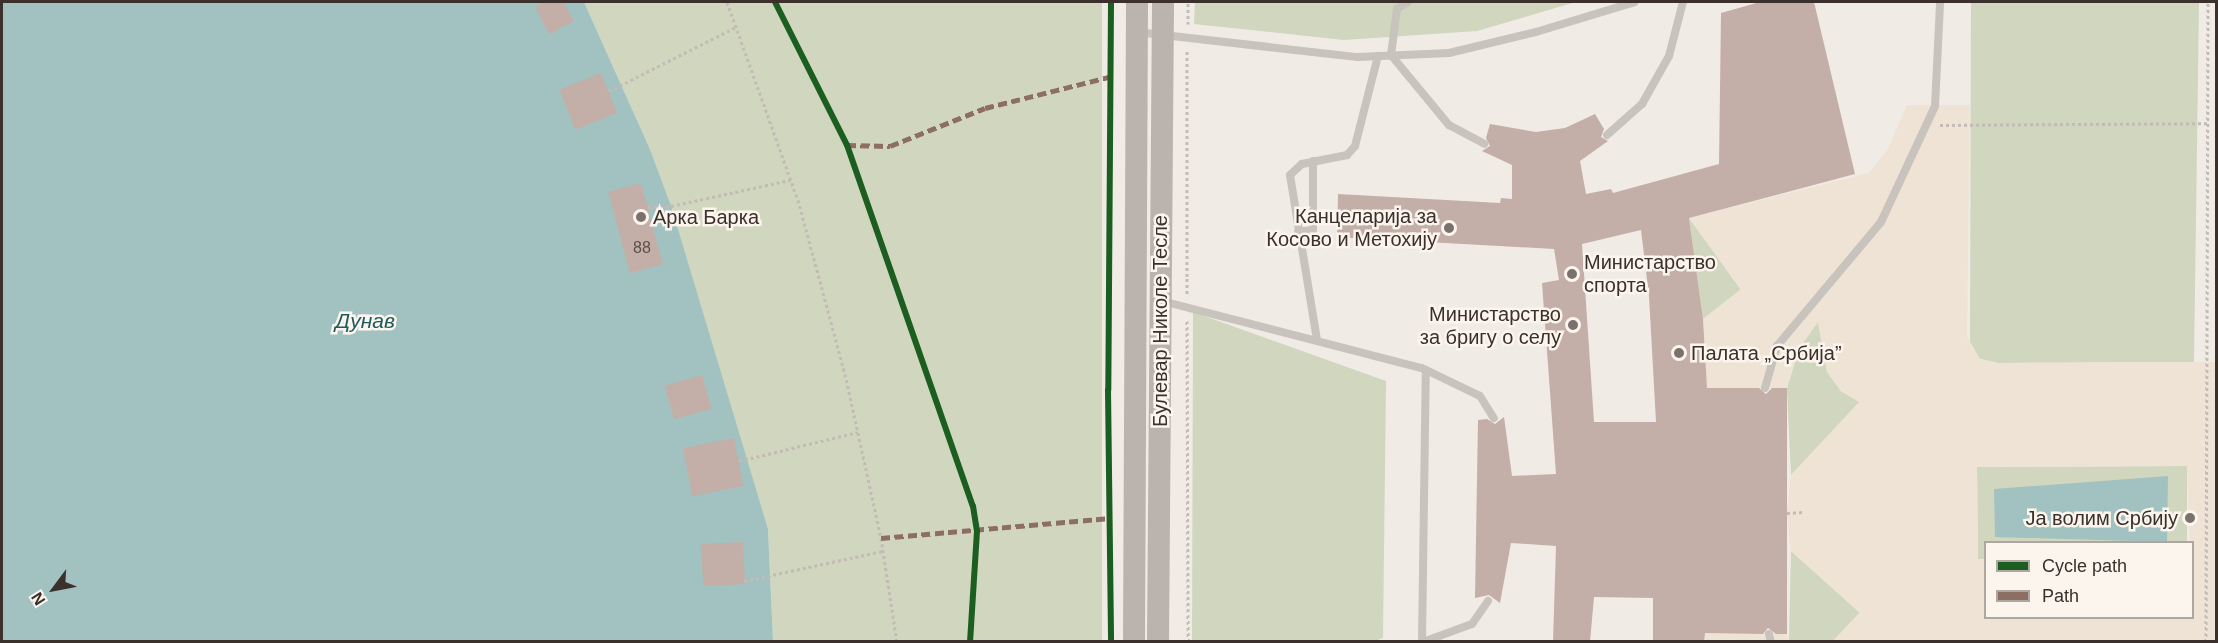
<!DOCTYPE html>
<meta charset="utf-8">
<style>
body{margin:0}
#map{position:relative;width:2218px;height:643px;overflow:hidden;background:#f0ebe5;font-family:Helvetica,sans-serif}
div>[style]{position:absolute}
.green>*{inset:0;background:#d1d6bf}
.plaza>*{inset:0;background:#eee3d5}
.water>*{inset:0;background:#a1c2c1}
.building>*{inset:0;background:#c3afa7;transform-origin:0 0}
.path>*{height:3px;margin-top:-1.5px;transform-origin:0;background:repeating-linear-gradient(90deg,#c2bbb6 0 3px,transparent 0 6px)}
.service>*{height:8px;margin:-4px;padding:0 4px;transform-origin:4px;border-radius:4px;background:#c9c3be}
.secondary>*{height:22px;margin:-11px;padding:0 11px;transform-origin:11px;border-radius:11px;background:#bab3ae}
.quiet>*{height:4.5px;margin-top:-2.25px;transform-origin:0;background:repeating-linear-gradient(90deg,#8d6e63 0 9px,transparent 0 13.5px)}
.cycleway>*{height:6px;margin:-3px;padding:0 3px;transform-origin:3px;border-radius:3px;background:#1b5e20}
.dots>*{width:16px;height:16px;translate:-50% -50%;box-sizing:border-box;border:3px solid #fbf5ee;border-radius:50%}
span{translate:-50% -50%;white-space:nowrap;text-align:center;line-height:1.15;-webkit-text-stroke:5px #fbf5ee;paint-order:stroke}
.number-label{font-size:16px;color:#5d504a}
.number-label span{-webkit-text-stroke-width:0}
.poi-label{font-size:20px;color:#3b302b}
.right{translate:-100% -50%;text-align:right}
.left{translate:0 -50%;text-align:left}
.street-label{font-size:20px;color:#3b302b}
.water-label{font-size:21px;color:#1f5a5e;font-style:italic}
.frame{position:absolute;inset:0;border:3px solid #3b302b;pointer-events:none}
.legend{position:absolute;left:1984px;top:541px;width:210px;height:78px;box-sizing:border-box;background:#fbf5ee;border:2px solid #aea6a0;margin:0;padding:8px 10px;list-style:none;font-size:18px;color:#3b302b}
.legend li{display:flex;align-items:center;gap:12px;height:30px}
.legend b{width:30px;border:2px solid #aea6a0}
.north{position:absolute;left:24px;top:559px;width:60px;height:60px;-webkit-text-stroke:4px #fbf5ee;paint-order:stroke;rotate:238deg;font-size:16px;font-weight:700;line-height:24px;text-align:center;color:#3b302b}
.north::after{content:'';display:block;margin:auto;width:21px;height:27px;background:#3b302b;clip-path:polygon(50% 0,100% 100%,50% 72%,0 100%)}
</style>
<div id="map">
<div class="green">
<div style="clip-path:polygon(584px 2px,1102px 2px,1102px 641px,773px 641px,768px 529px,649px 147px)"></div>
<div style="clip-path:polygon(1195px 2px,1576px 2px,1477px 31px,1344px 40px,1194px 24px)"></div>
<div style="clip-path:polygon(1971px 2px,2199px 2px,2194px 362px,1998px 363px,1980px 359px,1970px 348px)"></div>
<div style="clip-path:polygon(1689px 218px,1741px 290px,1703px 319px)"></div>
<div style="clip-path:polygon(1193px 312px,1386px 381px,1383px 638px,1372px 642px,1192px 642px)"></div>
<div style="clip-path:polygon(1818px 321px,1827px 372px,1841px 391px,1860px 402px,1791px 475px,1787px 388px,1799px 349px)"></div>
<div style="clip-path:polygon(2187px 466px,2187px 542px,1986px 542px,1985px 559px,1978px 559px,1977px 467px)"></div>
<div style="clip-path:polygon(1791px 551px,1860px 613px,1833px 641px,1789px 641px)"></div>
</div>
<div class="plaza">
<div style="clip-path:polygon(evenodd,1907px 105px,1970px 105px,1967px 336px,1980px 359px,1998px 363px,2216px 362px,2216px 641px,1833px 641px,1860px 612px,1791px 551px,1787px 513px,1791px 475px,1859px 402px,1841px 391px,1827px 372px,1818px 322px,1799px 349px,1787px 388px,1707px 388px,1703px 319px,1741px 289px,1689px 218px,1869px 173px,1888px 149px,1907px 105px,2187px 466px,2192px 618px,1986px 618px,1985px 559px,1978px 559px,1977px 467px,2187px 466px)"></div>
<div style="clip-path:polygon(1705px 633px,1787px 634px,1789px 641px,1704px 642px)"></div>
</div>
<div class="water">
<div style="clip-path:polygon(2px 2px,584px 2px,649px 147px,671px 206px,768px 529px,773px 641px,2px 641px)"></div>
<div style="clip-path:polygon(2168px 476px,2167px 542px,1995px 537px,1994px 489px)"></div>
</div>
<div class="building">
<div style="clip-path:polygon(546px 2px,564px 2px,574px 21px,549px 34px,535px 7px)"></div>
<div style="clip-path:polygon(evenodd,1760px 2px,1814px 2px,1855px 174px,1689px 218px,1703px 319px,1707px 388px,1759px 388px,1766px 394px,1772px 388px,1787px 388px,1787px 634px,1776px 634px,1768px 628px,1763px 634px,1705px 633px,1704px 642px,1653px 642px,1653px 598px,1594px 597px,1590px 642px,1553px 642px,1556px 546px,1511px 543px,1500px 603px,1489px 595px,1475px 598px,1478px 420px,1487px 419px,1495px 424px,1504px 417px,1512px 476px,1556px 474px,1542px 283px,1559px 280px,1554px 249px,1337px 237px,1338px 194px,1500px 203px,1501px 198px,1512px 199px,1512px 165px,1482px 151px,1490px 146px,1486px 138px,1490px 124px,1536px 132px,1565px 128px,1595px 114px,1604px 129px,1601px 137px,1608px 141px,1580px 161px,1586px 194px,1611px 189px,1613px 193px,1719px 164px,1721px 13px,1760px 2px,1641px 230px,1649px 296px,1656px 422px,1594px 422px,1582px 244px,1641px 230px)"></div>
<div style="left:601px;top:73px;width:43px;height:45px;rotate:68deg"></div>
<div style="left:641px;top:183px;width:84px;height:34px;rotate:75deg"></div>
<div style="left:702px;top:375px;width:35px;height:39px;rotate:74deg"></div>
<div style="left:734px;top:438px;width:49px;height:52px;rotate:79deg"></div>
<div style="left:743px;top:542px;width:42px;height:42px;rotate:87deg"></div>
</div>
<div class="path">
<div style="left:727px;top:2px;width:210px;rotate:70.3deg"></div>
<div style="left:798px;top:200px;width:180px;rotate:74.9deg"></div>
<div style="left:845px;top:374px;width:168px;rotate:77.6deg"></div>
<div style="left:881px;top:538px;width:105px;rotate:81.3deg"></div>
<div style="left:1188px;top:24px;width:22px;rotate:-90deg"></div>
<div style="left:609px;top:91px;width:142px;rotate:-26.7deg"></div>
<div style="left:1940px;top:125px;width:268px;rotate:-0.4deg"></div>
<div style="left:648px;top:207px;width:23px;rotate:-2deg"></div>
<div style="left:671px;top:206px;width:122px;rotate:-12.3deg"></div>
<div style="left:1187px;top:294px;width:243px;rotate:-90deg"></div>
<div style="left:1187px;top:321px;width:321px;rotate:89.8deg"></div>
<div style="left:739px;top:461px;width:122px;rotate:-13.7deg"></div>
<div style="left:1787px;top:513px;width:17px;rotate:-3deg"></div>
<div style="left:744px;top:581px;width:142px;rotate:-12.2deg"></div>
<div style="left:2206px;top:642px;width:640px;rotate:-89.82deg"></div>
</div>
<div class="service">
<div style="left:1408px;top:2px;width:13px;rotate:148deg"></div>
<div style="left:1397px;top:9px;width:46px;rotate:97.4deg"></div>
<div style="left:1391px;top:55px;width:91px;rotate:50.4deg"></div>
<div style="left:1449px;top:125px;width:40px;rotate:28deg"></div>
<div style="left:1137px;top:32px;width:222px;rotate:6.5deg"></div>
<div style="left:1358px;top:57px;width:91px;rotate:-2.5deg"></div>
<div style="left:1449px;top:53px;width:89px;rotate:-13.6deg"></div>
<div style="left:1536px;top:32px;width:103px;rotate:-16.9deg"></div>
<div style="left:1607px;top:135px;width:47px;rotate:-41.5deg"></div>
<div style="left:1642px;top:104px;width:55px;rotate:-60.6deg"></div>
<div style="left:1669px;top:56px;width:56px;rotate:-75.5deg"></div>
<div style="left:1298px;top:232px;width:15px;rotate:-8deg"></div>
<div style="left:1313px;top:230px;width:69px;rotate:-90deg"></div>
<div style="left:1162px;top:301px;width:268px;rotate:14.5deg"></div>
<div style="left:1422px;top:368px;width:64px;rotate:25.8deg"></div>
<div style="left:1480px;top:396px;width:26px;rotate:58deg"></div>
<div style="left:1317px;top:340px;width:167px;rotate:-99.3deg"></div>
<div style="left:1290px;top:175px;width:16px;rotate:-43deg"></div>
<div style="left:1302px;top:164px;width:46px;rotate:-11.3deg"></div>
<div style="left:1347px;top:155px;width:12px;rotate:-48deg"></div>
<div style="left:1355px;top:146px;width:93px;rotate:-75.7deg"></div>
<div style="left:1765px;top:388px;width:44px;rotate:-74.1deg"></div>
<div style="left:1777px;top:346px;width:162px;rotate:-50deg"></div>
<div style="left:1881px;top:222px;width:128px;rotate:-65deg"></div>
<div style="left:1935px;top:106px;width:104px;rotate:-87.2deg"></div>
<div style="left:1769px;top:634px;width:8px;rotate:76deg"></div>
<div style="left:1422px;top:642px;width:272px;rotate:-89.2deg"></div>
<div style="left:1423px;top:642px;width:52px;rotate:-20.2deg"></div>
<div style="left:1472px;top:624px;width:28px;rotate:-55deg"></div>
</div>
<div class="secondary">
<div style="left:1134px;top:642px;width:640px;rotate:-89.73deg"></div>
<div style="left:1158px;top:642px;width:640px;rotate:-89.55deg"></div>
</div>
<div class="quiet">
<div style="left:847px;top:145px;width:43px;rotate:1.3deg"></div>
<div style="left:890px;top:146px;width:102px;rotate:-21.8deg"></div>
<div style="left:985px;top:108px;width:131px;rotate:-14.1deg"></div>
<div style="left:881px;top:538px;width:230px;rotate:-5deg"></div>
</div>
<div class="cycleway">
<div style="left:775px;top:2px;width:160px;rotate:63.3deg"></div>
<div style="left:847px;top:145px;width:382px;rotate:70.8deg"></div>
<div style="left:973px;top:506px;width:25px;rotate:81deg"></div>
<div style="left:977px;top:531px;width:111px;rotate:93.6deg"></div>
<div style="left:1111px;top:2px;width:388px;rotate:90.4deg"></div>
<div style="left:1108px;top:390px;width:252px;rotate:89.3deg"></div>
</div>
<div class="dots">
<div style="left:641px;top:217px;background:#7a716c"></div>
<div style="left:1449px;top:228px;background:#7a716c"></div>
<div style="left:1572px;top:274px;background:#7a716c"></div>
<div style="left:1573px;top:325px;background:#7a716c"></div>
<div style="left:1679px;top:353px;background:#7a716c"></div>
<div style="left:2190px;top:518px;background:#7a716c"></div>
</div>
<div class="number-label">
<span style="left:642px;top:248px">88</span>
</div>
<div class="poi-label">
<span class="right" style="left:1437px;top:228px">Канцеларија за<br>Косово и Метохију</span>
<span class="left" style="left:653px;top:217px">Арка Барка</span>
<span class="left" style="left:1584px;top:274px">Министарство<br>спорта</span>
<span class="right" style="left:1561px;top:326px">Министарство<br>за бригу о селу</span>
<span class="left" style="left:1691px;top:353px">Палата „Србија”</span>
<span class="right" style="left:2178px;top:518px">Ја волим Србију</span>
</div>
<div class="street-label">
<span style="left:1160px;top:321px;rotate:-90deg">Булевар Николе Тесле</span>
</div>
<div class="water-label">
<span style="left:365px;top:321px">Дунав</span>
</div>
<div class="frame"></div>
<ul class="legend">
<li><b style="height:8px;background:#1b5e20"></b>Cycle path</li>
<li><b style="height:8px;background:#8d6e63"></b>Path</li>
</ul>
<div class="north">N</div>
</div>
